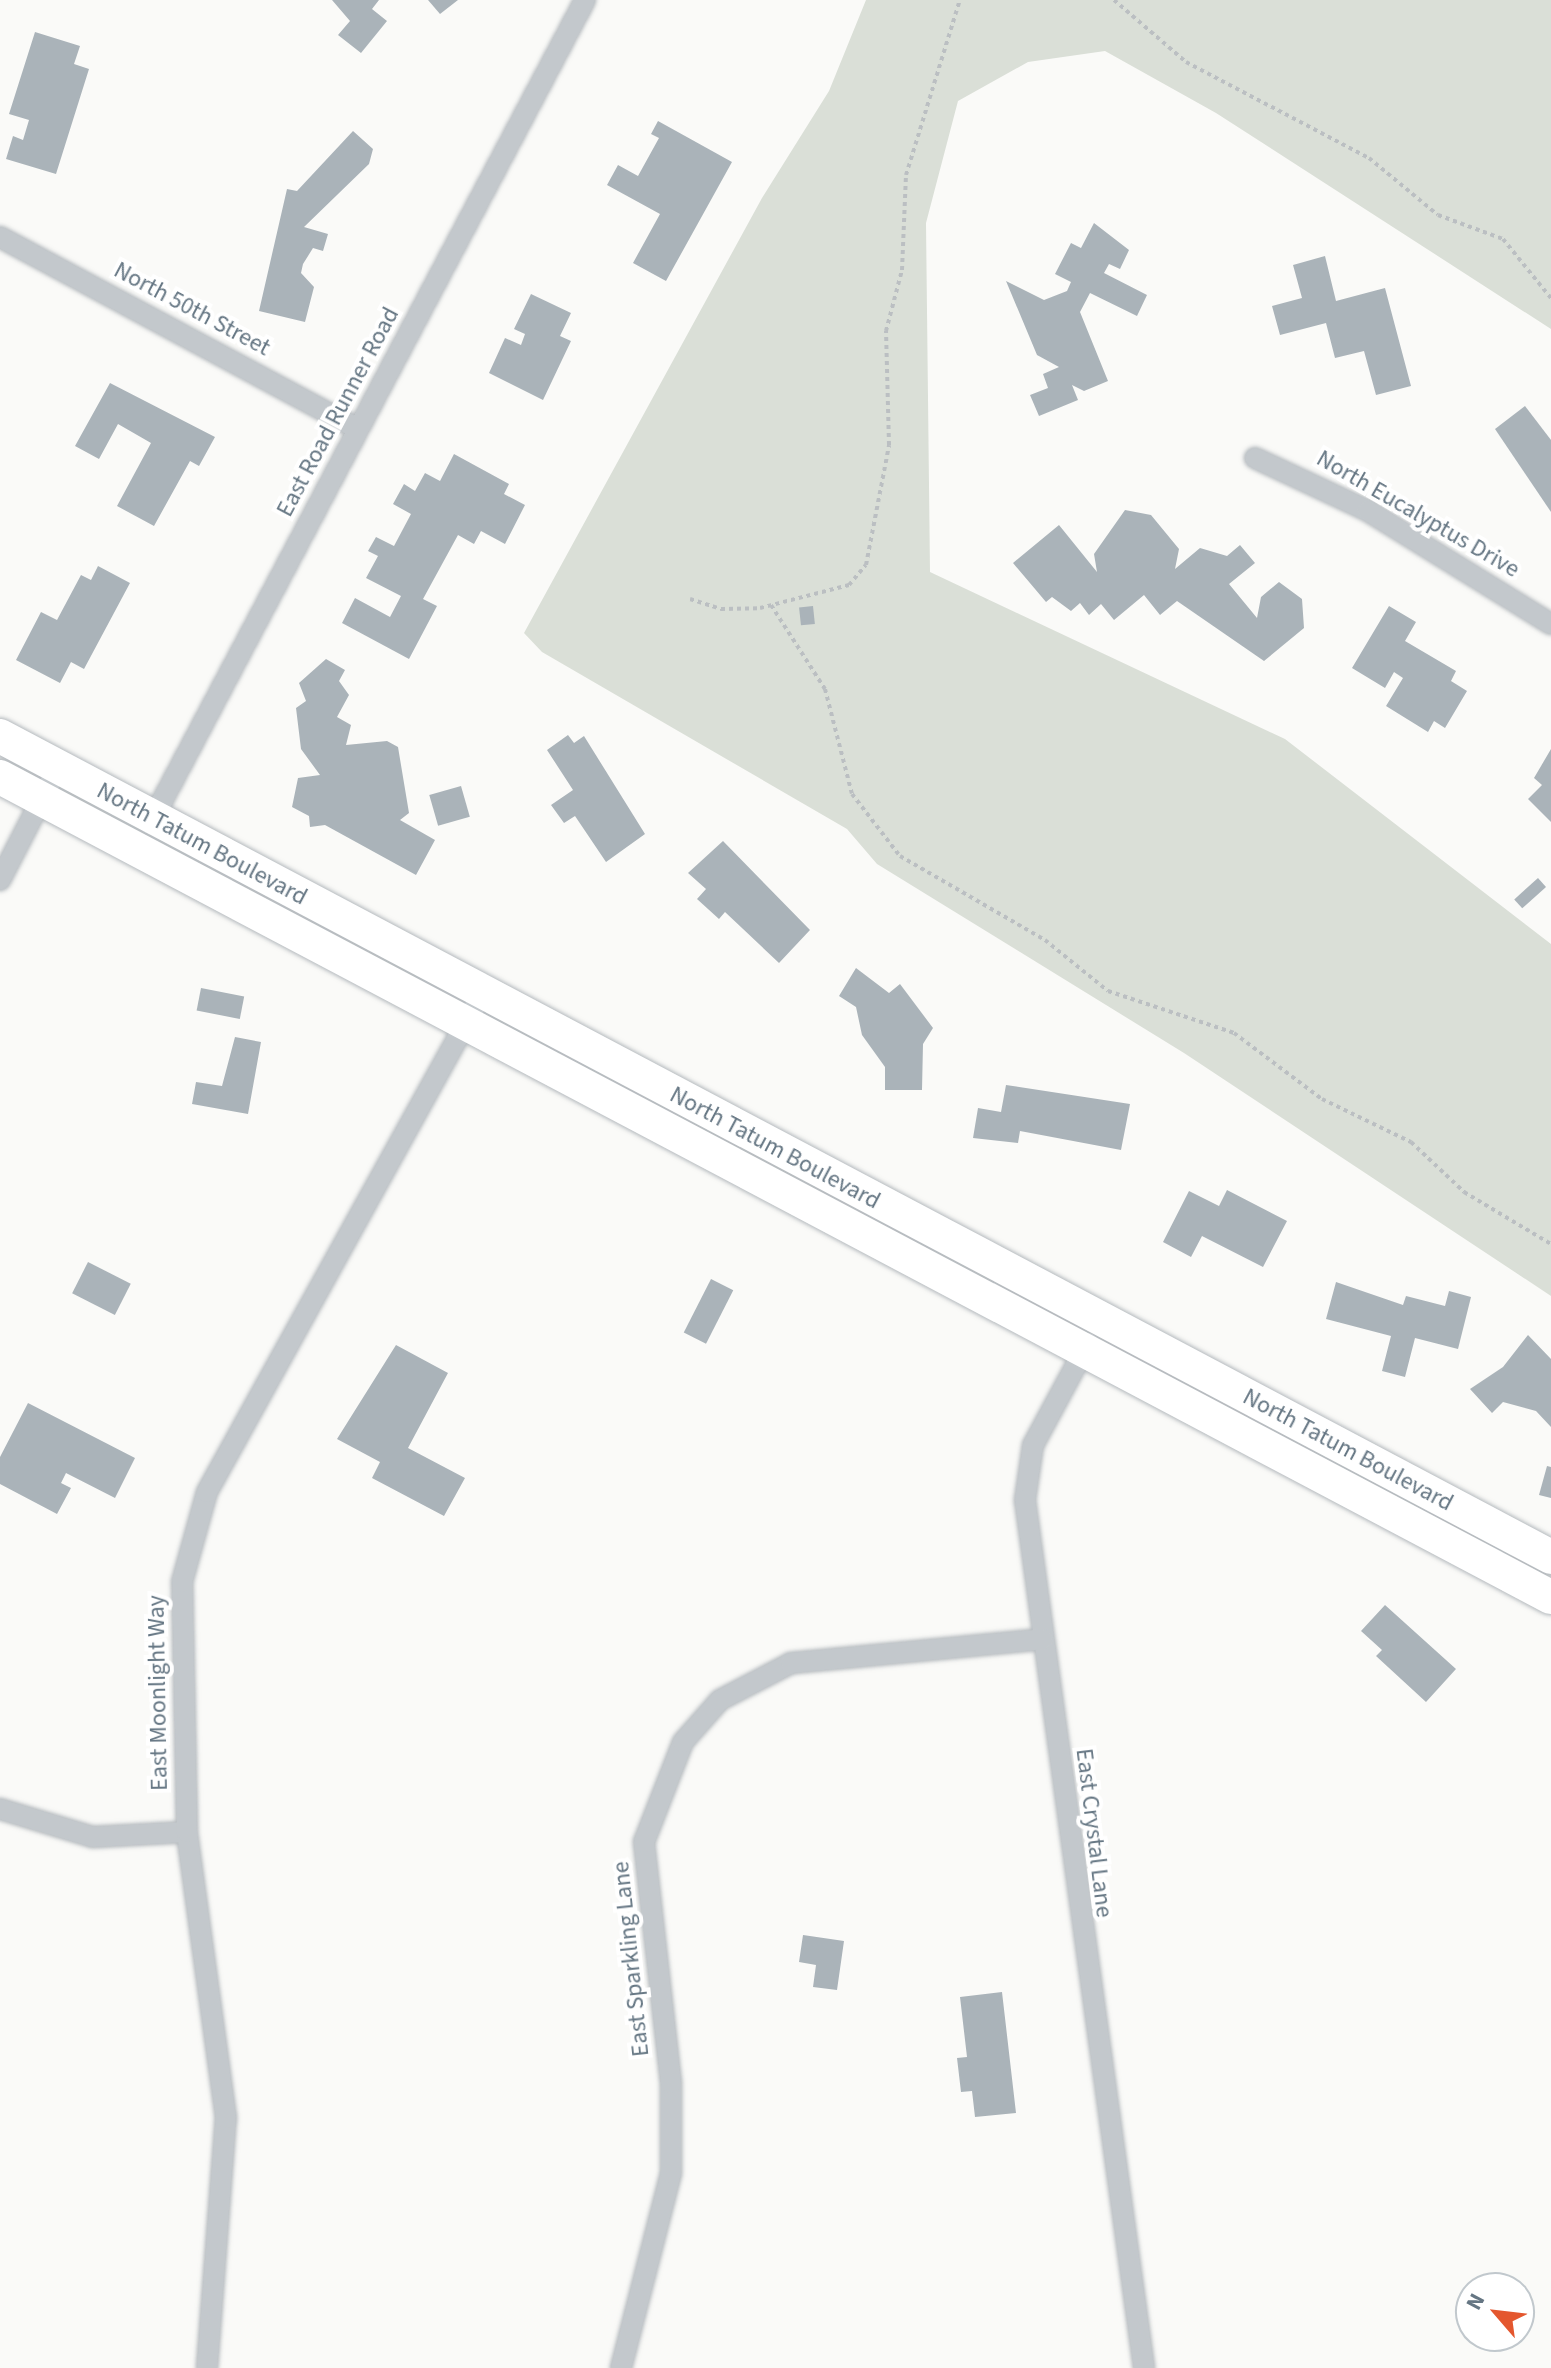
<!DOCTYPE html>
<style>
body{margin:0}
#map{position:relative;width:1551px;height:2368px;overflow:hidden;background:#fafaf8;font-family:"Source Sans 3",sans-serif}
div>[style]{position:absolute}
.green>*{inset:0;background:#dadfd7}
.building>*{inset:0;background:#aab3b9;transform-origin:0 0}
.path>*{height:4px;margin-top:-2px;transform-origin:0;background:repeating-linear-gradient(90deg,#bbbfc2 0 4px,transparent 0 8px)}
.roads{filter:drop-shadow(0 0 2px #b5babe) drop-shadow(0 0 2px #b5babe)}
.street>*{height:20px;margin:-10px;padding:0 10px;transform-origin:10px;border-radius:10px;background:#c3c8cc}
.primary>*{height:34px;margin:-17px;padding:0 17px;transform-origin:17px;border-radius:17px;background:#fff}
span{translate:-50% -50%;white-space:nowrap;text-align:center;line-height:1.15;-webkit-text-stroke:8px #fff;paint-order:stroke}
.street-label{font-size:24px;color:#657683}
.north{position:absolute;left:1455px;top:2272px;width:80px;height:80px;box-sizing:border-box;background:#fff;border:2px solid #c1c8cd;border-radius:50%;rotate:298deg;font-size:22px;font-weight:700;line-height:32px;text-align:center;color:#657683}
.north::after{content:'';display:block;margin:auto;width:28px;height:36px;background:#e4572e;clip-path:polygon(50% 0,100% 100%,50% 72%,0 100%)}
</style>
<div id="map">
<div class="green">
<div style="clip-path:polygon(866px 0,1551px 0,1551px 329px,1216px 113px,1105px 51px,1028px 62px,958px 101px,926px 223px,930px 572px,1285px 739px,1551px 944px,1551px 1296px,1184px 1053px,877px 864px,847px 829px,542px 652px,524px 633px,762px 198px,829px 91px)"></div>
</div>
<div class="building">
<div style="clip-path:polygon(332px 0,379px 0,372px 9px,387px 21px,361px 53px,338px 35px,350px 21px)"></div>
<div style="clip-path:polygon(428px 0,458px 0,440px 14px)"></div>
<div style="clip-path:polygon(35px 32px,80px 46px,74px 64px,89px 69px,56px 174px,6px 159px,13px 136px,23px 140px,29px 120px,9px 114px)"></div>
<div style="clip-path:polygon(658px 121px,732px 162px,666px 281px,633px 263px,660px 214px,607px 185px,618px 165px,638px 176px,659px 138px,651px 134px)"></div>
<div style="clip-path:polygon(353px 131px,373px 149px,369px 164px,304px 227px,328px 234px,323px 251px,313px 248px,303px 264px,301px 273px,314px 287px,305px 322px,259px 311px,287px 189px,297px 191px)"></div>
<div style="clip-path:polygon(1094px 223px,1129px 250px,1120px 269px,1109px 264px,1104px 273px,1147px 295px,1137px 316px,1090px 293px,1080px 312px,1108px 381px,1084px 391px,1072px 385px,1078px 400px,1039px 416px,1030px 395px,1048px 388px,1043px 374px,1059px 367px,1037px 355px,1006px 281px,1044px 300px,1067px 291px,1071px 282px,1055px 274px,1071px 243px,1081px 248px)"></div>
<div style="clip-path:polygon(1325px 256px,1336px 301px,1385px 288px,1411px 386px,1376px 395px,1364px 351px,1335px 358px,1326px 323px,1280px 335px,1272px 306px,1302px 298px,1293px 265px)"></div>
<div style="clip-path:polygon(531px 294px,571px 313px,560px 336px,571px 341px,543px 400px,489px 373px,505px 338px,521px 345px,525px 334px,514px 329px)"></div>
<div style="clip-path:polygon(110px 383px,215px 437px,199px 466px,190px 461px,154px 526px,117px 506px,151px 443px,118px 424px,99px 459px,75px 446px)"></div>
<div style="clip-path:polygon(1525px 406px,1551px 440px,1551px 512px,1495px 429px)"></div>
<div style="clip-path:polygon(454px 454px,509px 484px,504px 494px,525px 505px,505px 544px,481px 531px,474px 544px,458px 535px,423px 599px,437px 606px,409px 659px,342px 623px,355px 598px,390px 617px,401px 596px,366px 578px,378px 556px,368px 551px,376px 537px,394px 546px,411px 514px,393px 504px,404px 484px,415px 491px,425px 473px,440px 481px)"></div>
<div style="clip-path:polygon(1125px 510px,1151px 515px,1179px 549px,1175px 569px,1200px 548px,1227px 556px,1240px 545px,1255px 563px,1229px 584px,1257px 618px,1261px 597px,1279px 582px,1302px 599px,1304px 628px,1264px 661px,1177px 601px,1160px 615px,1144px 595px,1114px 620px,1101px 604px,1089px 615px,1080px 603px,1071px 611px,1052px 597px,1046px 602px,1013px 563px,1059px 525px,1097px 572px,1094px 554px)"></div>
<div style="clip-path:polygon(98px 566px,130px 583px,84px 669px,71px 662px,60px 683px,16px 660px,41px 612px,57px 620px,81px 575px,91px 580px)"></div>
<div style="left:813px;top:606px;width:18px;height:14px;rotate:84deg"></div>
<div style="clip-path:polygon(1389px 606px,1416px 622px,1405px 641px,1456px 671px,1451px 681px,1467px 691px,1445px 728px,1434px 721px,1428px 732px,1386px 706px,1403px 678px,1394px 672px,1385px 688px,1352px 668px)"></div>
<div style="clip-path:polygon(326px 659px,345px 670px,339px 681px,349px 695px,337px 717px,351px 725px,346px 745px,387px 741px,398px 747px,409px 813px,400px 820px,435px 840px,416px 875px,325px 825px,310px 827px,309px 816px,292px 807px,298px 778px,320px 775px,301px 749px,296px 708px,306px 701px,299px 683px)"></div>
<div style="clip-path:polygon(568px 735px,574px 743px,584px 736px,645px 834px,606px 862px,575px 816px,564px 823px,551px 805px,573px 790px,547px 750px)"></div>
<div style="clip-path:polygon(1551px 749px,1551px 822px,1528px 799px,1542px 785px,1534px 778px)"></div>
<div style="left:461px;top:786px;width:32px;height:33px;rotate:74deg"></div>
<div style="clip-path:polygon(723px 841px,810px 930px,779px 963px,725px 912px,719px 919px,697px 899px,706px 889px,688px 873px)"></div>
<div style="left:1538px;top:878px;width:12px;height:32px;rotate:48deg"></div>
<div style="clip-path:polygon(856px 968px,889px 993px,900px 984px,933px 1028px,923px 1044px,922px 1090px,885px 1090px,885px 1067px,862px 1035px,856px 1007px,839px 996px)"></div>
<div style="left:201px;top:988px;width:44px;height:23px;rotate:11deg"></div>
<div style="clip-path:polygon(235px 1037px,261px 1042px,248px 1114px,192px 1104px,196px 1082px,222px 1086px)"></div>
<div style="clip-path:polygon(1006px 1085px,1130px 1104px,1121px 1150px,1020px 1131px,1018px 1143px,973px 1138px,978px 1108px,1001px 1112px)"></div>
<div style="clip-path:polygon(1227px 1190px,1287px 1221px,1263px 1267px,1202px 1236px,1191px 1257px,1163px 1242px,1189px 1191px,1219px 1206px)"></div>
<div style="left:88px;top:1262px;width:48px;height:35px;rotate:27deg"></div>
<div style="left:711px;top:1279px;width:25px;height:60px;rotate:27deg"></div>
<div style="clip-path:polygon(1336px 1282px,1403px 1305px,1406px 1296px,1445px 1306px,1449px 1291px,1471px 1297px,1458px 1349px,1415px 1338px,1405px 1377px,1382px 1371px,1391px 1336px,1326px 1319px)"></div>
<div style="clip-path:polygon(1528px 1335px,1551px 1359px,1551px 1427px,1536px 1411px,1503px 1402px,1492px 1413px,1470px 1389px,1503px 1367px)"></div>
<div style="clip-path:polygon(396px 1345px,448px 1373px,408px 1448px,465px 1478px,444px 1516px,372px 1478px,380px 1462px,337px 1439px)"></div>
<div style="clip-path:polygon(28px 1403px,135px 1458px,115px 1498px,66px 1473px,61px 1483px,71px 1488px,57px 1514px,0 1484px,0 1457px)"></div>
<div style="clip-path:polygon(1547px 1466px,1551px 1467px,1551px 1498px,1539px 1495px)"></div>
<div style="clip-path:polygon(1385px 1605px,1456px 1669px,1426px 1702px,1376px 1656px,1382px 1650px,1361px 1631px)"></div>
<div style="clip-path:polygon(803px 1935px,844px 1941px,837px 1990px,813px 1987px,816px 1965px,799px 1962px)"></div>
<div style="clip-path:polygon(1002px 1992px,1016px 2113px,975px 2117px,972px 2091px,961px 2092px,957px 2058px,967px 2057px,960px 1997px)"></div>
</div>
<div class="path">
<div style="left:1114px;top:0;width:95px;rotate:40.7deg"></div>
<div style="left:1186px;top:62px;width:207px;rotate:27.7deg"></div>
<div style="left:1369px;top:158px;width:89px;rotate:39.6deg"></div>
<div style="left:1438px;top:215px;width:69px;rotate:20.3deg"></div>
<div style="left:1503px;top:239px;width:76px;rotate:50.9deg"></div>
<div style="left:690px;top:599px;width:33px;rotate:18deg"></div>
<div style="left:721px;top:609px;width:39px;rotate:-1deg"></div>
<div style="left:760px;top:608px;width:92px;rotate:-14.5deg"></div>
<div style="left:849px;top:585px;width:26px;rotate:-50deg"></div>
<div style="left:866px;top:565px;width:122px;rotate:-79.1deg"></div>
<div style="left:889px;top:445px;width:114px;rotate:-91.5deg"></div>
<div style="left:886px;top:331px;width:63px;rotate:-75.3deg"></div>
<div style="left:902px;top:270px;width:95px;rotate:-87.6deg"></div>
<div style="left:906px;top:175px;width:183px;rotate:-72.9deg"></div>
<div style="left:771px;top:605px;width:100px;rotate:57.3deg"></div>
<div style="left:825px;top:689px;width:108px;rotate:75.6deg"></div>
<div style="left:852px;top:794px;width:78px;rotate:52.3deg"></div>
<div style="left:900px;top:856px;width:168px;rotate:30.1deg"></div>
<div style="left:1045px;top:940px;width:81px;rotate:39deg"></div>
<div style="left:1108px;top:991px;width:133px;rotate:18.4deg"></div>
<div style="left:1234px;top:1033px;width:110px;rotate:36.9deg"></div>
<div style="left:1322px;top:1099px;width:99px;rotate:25.8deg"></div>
<div style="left:1411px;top:1142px;width:73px;rotate:43.3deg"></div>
<div style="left:1464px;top:1192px;width:101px;rotate:30.9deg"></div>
</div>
<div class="roads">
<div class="street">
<div style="left:0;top:237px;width:406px;rotate:28.2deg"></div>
<div style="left:1255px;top:458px;width:125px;rotate:25.1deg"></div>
<div style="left:1368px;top:511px;width:215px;rotate:31.7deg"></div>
<div style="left:150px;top:824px;width:932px;rotate:-62.17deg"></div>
<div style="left:0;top:880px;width:127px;rotate:-62.8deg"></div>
<div style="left:1088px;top:1343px;width:116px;rotate:118.3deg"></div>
<div style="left:1033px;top:1445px;width:56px;rotate:98.3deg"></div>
<div style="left:1025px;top:1500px;width:876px;rotate:82.19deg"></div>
<div style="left:0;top:1809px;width:97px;rotate:16.8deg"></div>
<div style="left:93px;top:1837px;width:94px;rotate:-3deg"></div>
<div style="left:207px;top:2368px;width:251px;rotate:-85.7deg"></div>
<div style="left:226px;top:2118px;width:289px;rotate:-97.8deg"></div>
<div style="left:187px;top:1832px;width:250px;rotate:-91.1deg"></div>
<div style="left:182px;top:1582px;width:93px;rotate:-74.5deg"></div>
<div style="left:207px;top:1492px;width:571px;rotate:-61.1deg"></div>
<div style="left:621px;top:2368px;width:201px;rotate:-75.6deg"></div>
<div style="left:671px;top:2173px;width:90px;rotate:-90deg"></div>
<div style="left:671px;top:2083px;width:243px;rotate:-96.4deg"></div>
<div style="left:644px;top:1842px;width:107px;rotate:-68.7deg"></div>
<div style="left:683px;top:1742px;width:56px;rotate:-48.6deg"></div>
<div style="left:720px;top:1700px;width:80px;rotate:-27.5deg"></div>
<div style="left:791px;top:1663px;width:253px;rotate:-5.4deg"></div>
</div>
<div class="primary">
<div style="left:0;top:736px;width:1755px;rotate:27.89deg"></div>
<div style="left:0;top:777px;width:1754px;rotate:27.87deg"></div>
</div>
</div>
<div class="street-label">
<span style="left:192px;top:309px;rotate:28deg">North 50th Street</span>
<span style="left:338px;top:412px;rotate:-62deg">East Road Runner Road</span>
<span style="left:1418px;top:514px;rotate:30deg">North Eucalyptus Drive</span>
<span style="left:202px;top:844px;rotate:28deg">North Tatum Boulevard</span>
<span style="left:775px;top:1148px;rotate:28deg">North Tatum Boulevard</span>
<span style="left:1348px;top:1450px;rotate:28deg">North Tatum Boulevard</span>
<span style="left:158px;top:1693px;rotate:-91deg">East Moonlight Way</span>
<span style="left:1094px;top:1833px;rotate:83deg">East Crystal Lane</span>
<span style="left:631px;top:1959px;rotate:-96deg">East Sparkling Lane</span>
</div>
<div class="north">N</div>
</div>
